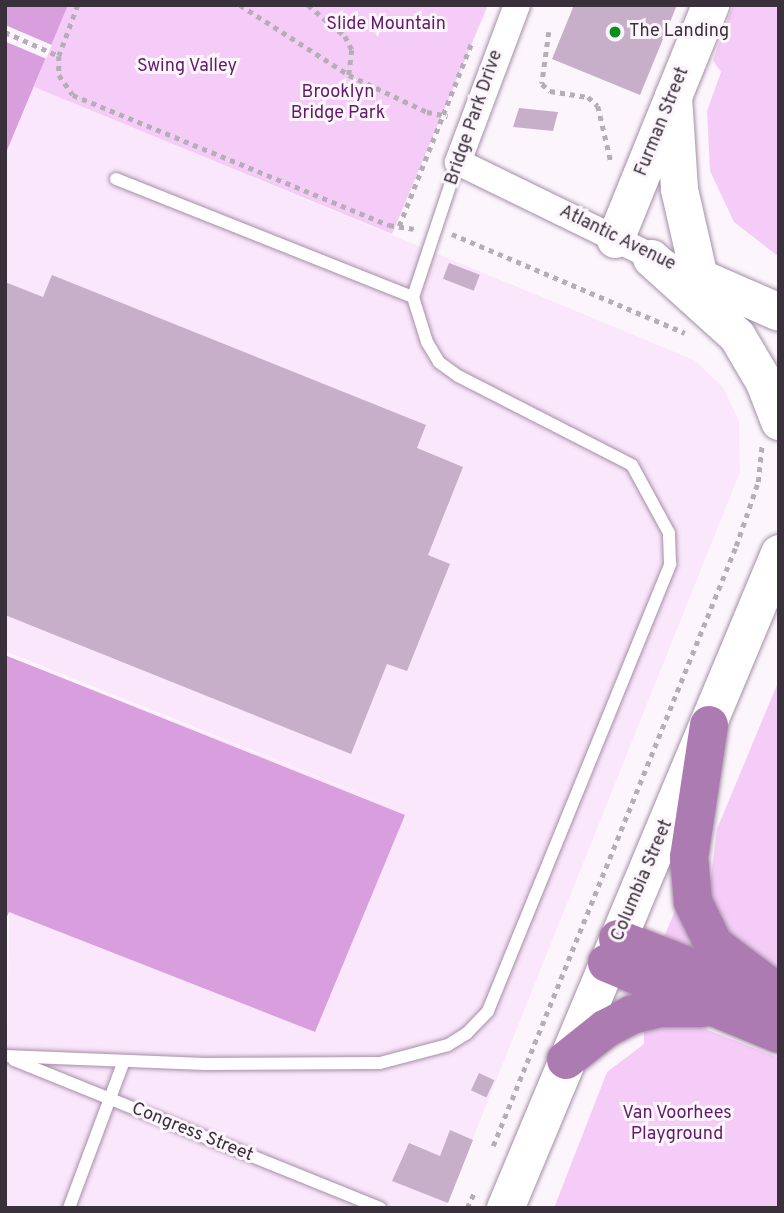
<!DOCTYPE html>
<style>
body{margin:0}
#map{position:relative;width:784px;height:1213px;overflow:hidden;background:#fcf6fc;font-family:Overpass,sans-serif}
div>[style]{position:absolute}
.built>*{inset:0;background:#fae7fb}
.green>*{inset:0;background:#f5ccf8}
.water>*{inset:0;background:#d99ede}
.pier>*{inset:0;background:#fcf6fc;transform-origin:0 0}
.building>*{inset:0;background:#c7aec9;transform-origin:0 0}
.path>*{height:4.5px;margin-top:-2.25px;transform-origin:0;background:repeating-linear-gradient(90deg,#b6aeb6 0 5px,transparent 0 10px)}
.roads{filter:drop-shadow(0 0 2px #a68ea8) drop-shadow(0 0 2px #a68ea8)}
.lane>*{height:12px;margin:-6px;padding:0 6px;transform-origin:6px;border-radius:6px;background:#fff}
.street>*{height:26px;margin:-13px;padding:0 13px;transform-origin:13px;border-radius:13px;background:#fff}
.secondary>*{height:37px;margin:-18.5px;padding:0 18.5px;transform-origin:18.5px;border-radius:18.5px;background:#fff}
.highway>*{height:38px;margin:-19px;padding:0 19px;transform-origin:19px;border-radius:19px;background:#ac7bb1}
.dots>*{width:19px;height:19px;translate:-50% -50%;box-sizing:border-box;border:4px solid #fcf6fc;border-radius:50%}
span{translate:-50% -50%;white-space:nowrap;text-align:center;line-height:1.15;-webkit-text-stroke:6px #fcf6fc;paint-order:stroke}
.park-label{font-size:18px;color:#601a67}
.poi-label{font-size:18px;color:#3a303b}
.left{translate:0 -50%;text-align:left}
.street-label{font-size:18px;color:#3a303b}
.frame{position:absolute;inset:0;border:7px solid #3a303b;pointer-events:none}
</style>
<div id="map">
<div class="built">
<div style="clip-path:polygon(34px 87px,694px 360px,723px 387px,739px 421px,740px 472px,445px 1208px,5px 1208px,9px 911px,404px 815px,5px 655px,5px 155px)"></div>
</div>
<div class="green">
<div style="clip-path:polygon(67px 5px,488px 5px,392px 234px,34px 87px)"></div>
<div style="clip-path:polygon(733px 5px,779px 5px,779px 257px,734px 222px,710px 171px,707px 111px,721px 72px,713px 60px)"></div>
<div style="clip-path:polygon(779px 680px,779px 980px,749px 962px,708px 902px,717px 829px)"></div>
<div style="clip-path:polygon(680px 899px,706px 953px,664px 937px)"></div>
<div style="clip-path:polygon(688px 1022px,779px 1058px,779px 1208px,554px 1208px,607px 1072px,644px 1044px,644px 1028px)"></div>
</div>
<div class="water">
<div style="clip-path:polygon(5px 5px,68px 5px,5px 155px)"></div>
<div style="clip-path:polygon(5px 655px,405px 815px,315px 1032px,9px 912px,5px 921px)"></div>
</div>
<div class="pier">
<div style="left:5px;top:25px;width:51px;height:15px;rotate:23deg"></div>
<div style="clip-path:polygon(7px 652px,406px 812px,5px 655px)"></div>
</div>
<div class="building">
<div style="clip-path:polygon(574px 5px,677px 5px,640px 95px,552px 59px)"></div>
<div style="clip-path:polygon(519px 108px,558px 112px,553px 131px,513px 127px)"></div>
<div style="left:449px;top:263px;width:33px;height:17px;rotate:21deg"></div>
<div style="clip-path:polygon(52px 275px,426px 425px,417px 448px,463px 467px,428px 555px,450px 564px,407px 671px,387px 664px,351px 754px,5px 615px,5px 282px,43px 297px)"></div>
<div style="left:479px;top:1073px;width:17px;height:19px;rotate:25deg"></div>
<div style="clip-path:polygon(450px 1130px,473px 1140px,448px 1203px,392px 1181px,409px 1143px,440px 1156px)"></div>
</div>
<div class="path">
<div style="left:78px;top:5px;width:54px;rotate:110.4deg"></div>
<div style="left:59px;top:56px;width:19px;rotate:90deg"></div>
<div style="left:59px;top:75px;width:24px;rotate:55deg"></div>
<div style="left:73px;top:95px;width:342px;rotate:22.4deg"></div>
<div style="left:389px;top:225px;width:26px;rotate:9deg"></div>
<div style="left:240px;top:5px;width:130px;rotate:32.7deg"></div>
<div style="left:349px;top:75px;width:86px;rotate:25.4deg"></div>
<div style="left:427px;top:112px;width:21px;rotate:11deg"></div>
<div style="left:308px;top:5px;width:48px;rotate:40deg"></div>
<div style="left:345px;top:36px;width:16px;rotate:63deg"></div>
<div style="left:352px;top:50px;width:25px;rotate:97deg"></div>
<div style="left:5px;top:32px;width:59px;rotate:24deg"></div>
<div style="left:549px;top:32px;width:52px;rotate:97.7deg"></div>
<div style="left:542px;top:84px;width:11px;rotate:41deg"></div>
<div style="left:550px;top:91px;width:38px;rotate:9deg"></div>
<div style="left:588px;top:97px;width:13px;rotate:42deg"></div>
<div style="left:598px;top:106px;width:57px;rotate:76.9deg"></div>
<div style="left:399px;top:226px;width:198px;rotate:-68.4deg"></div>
<div style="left:452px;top:234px;width:253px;rotate:23deg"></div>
<div style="left:493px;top:1146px;width:647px;rotate:-67.95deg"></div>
<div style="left:736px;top:546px;width:68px;rotate:-71deg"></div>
<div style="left:758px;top:482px;width:36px;rotate:-84deg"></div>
<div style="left:467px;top:1208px;width:17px;rotate:-65deg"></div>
</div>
<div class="roads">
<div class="lane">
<div style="left:116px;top:179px;width:320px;rotate:21.7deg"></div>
<div style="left:5px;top:1056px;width:200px;rotate:2.3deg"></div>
<div style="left:205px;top:1064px;width:175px;rotate:-0.3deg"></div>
<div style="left:380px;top:1063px;width:70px;rotate:-14.8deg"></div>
<div style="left:448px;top:1045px;width:22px;rotate:-32deg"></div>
<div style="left:467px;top:1033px;width:30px;rotate:-46deg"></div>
<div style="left:488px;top:1011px;width:483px;rotate:-67.8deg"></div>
<div style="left:670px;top:564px;width:31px;rotate:-92deg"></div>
<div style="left:669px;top:533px;width:77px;rotate:-118.6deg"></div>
<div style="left:632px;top:465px;width:195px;rotate:-152.9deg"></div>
<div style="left:458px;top:376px;width:24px;rotate:-144deg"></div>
<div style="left:439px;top:362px;width:23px;rotate:-121deg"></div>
<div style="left:427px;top:342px;width:47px;rotate:-107.3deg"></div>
<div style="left:413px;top:297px;width:142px;rotate:-71.6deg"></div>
<div style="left:14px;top:1060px;width:395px;rotate:22deg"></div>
<div style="left:69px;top:1208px;width:157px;rotate:-69.5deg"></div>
</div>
<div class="street">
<div style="left:517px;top:5px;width:168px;rotate:110.6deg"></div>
<div style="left:458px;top:162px;width:233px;rotate:26deg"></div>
</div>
<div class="secondary">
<div style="left:673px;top:96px;width:93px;rotate:86.3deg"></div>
<div style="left:679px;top:189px;width:90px;rotate:77.2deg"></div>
<div style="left:699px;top:277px;width:87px;rotate:23.6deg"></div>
<div style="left:615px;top:239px;width:253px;rotate:-67.9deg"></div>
<div style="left:651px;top:258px;width:116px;rotate:42.2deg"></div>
<div style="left:737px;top:336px;width:53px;rotate:59.6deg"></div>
<div style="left:764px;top:382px;width:42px;rotate:69deg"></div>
<div style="left:505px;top:1208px;width:710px;rotate:-67.3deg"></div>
</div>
<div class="highway">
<div style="left:709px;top:725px;width:134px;rotate:98.6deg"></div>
<div style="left:689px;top:857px;width:45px;rotate:84.9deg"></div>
<div style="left:693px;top:902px;width:48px;rotate:64deg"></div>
<div style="left:714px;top:945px;width:81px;rotate:37deg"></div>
<div style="left:618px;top:939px;width:143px;rotate:21.4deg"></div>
<div style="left:607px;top:963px;width:186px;rotate:22.4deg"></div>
<div style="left:566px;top:1060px;width:50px;rotate:-38.5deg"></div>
<div style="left:605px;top:1029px;width:30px;rotate:-28deg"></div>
<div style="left:631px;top:1015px;width:29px;rotate:-14deg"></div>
<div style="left:659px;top:1008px;width:44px"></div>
</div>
</div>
<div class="dots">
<div style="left:615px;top:32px;background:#068e1d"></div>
</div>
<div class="park-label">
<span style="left:386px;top:25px">Slide Mountain</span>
<span style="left:187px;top:67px">Swing Valley</span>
<span style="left:338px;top:104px">Brooklyn<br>Bridge Park</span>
<span style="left:677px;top:1125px">Van Voorhees<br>Playground</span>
</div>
<div class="poi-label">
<span class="left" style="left:629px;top:32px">The Landing</span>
</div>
<div class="street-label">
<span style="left:475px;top:118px;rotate:-71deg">Bridge Park Drive</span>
<span style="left:663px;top:122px;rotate:-68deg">Furman Street</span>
<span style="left:617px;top:239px;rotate:26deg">Atlantic Avenue</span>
<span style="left:643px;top:881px;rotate:-67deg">Columbia Street</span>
<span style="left:192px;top:1133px;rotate:22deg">Congress Street</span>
</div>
<div class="frame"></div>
</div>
